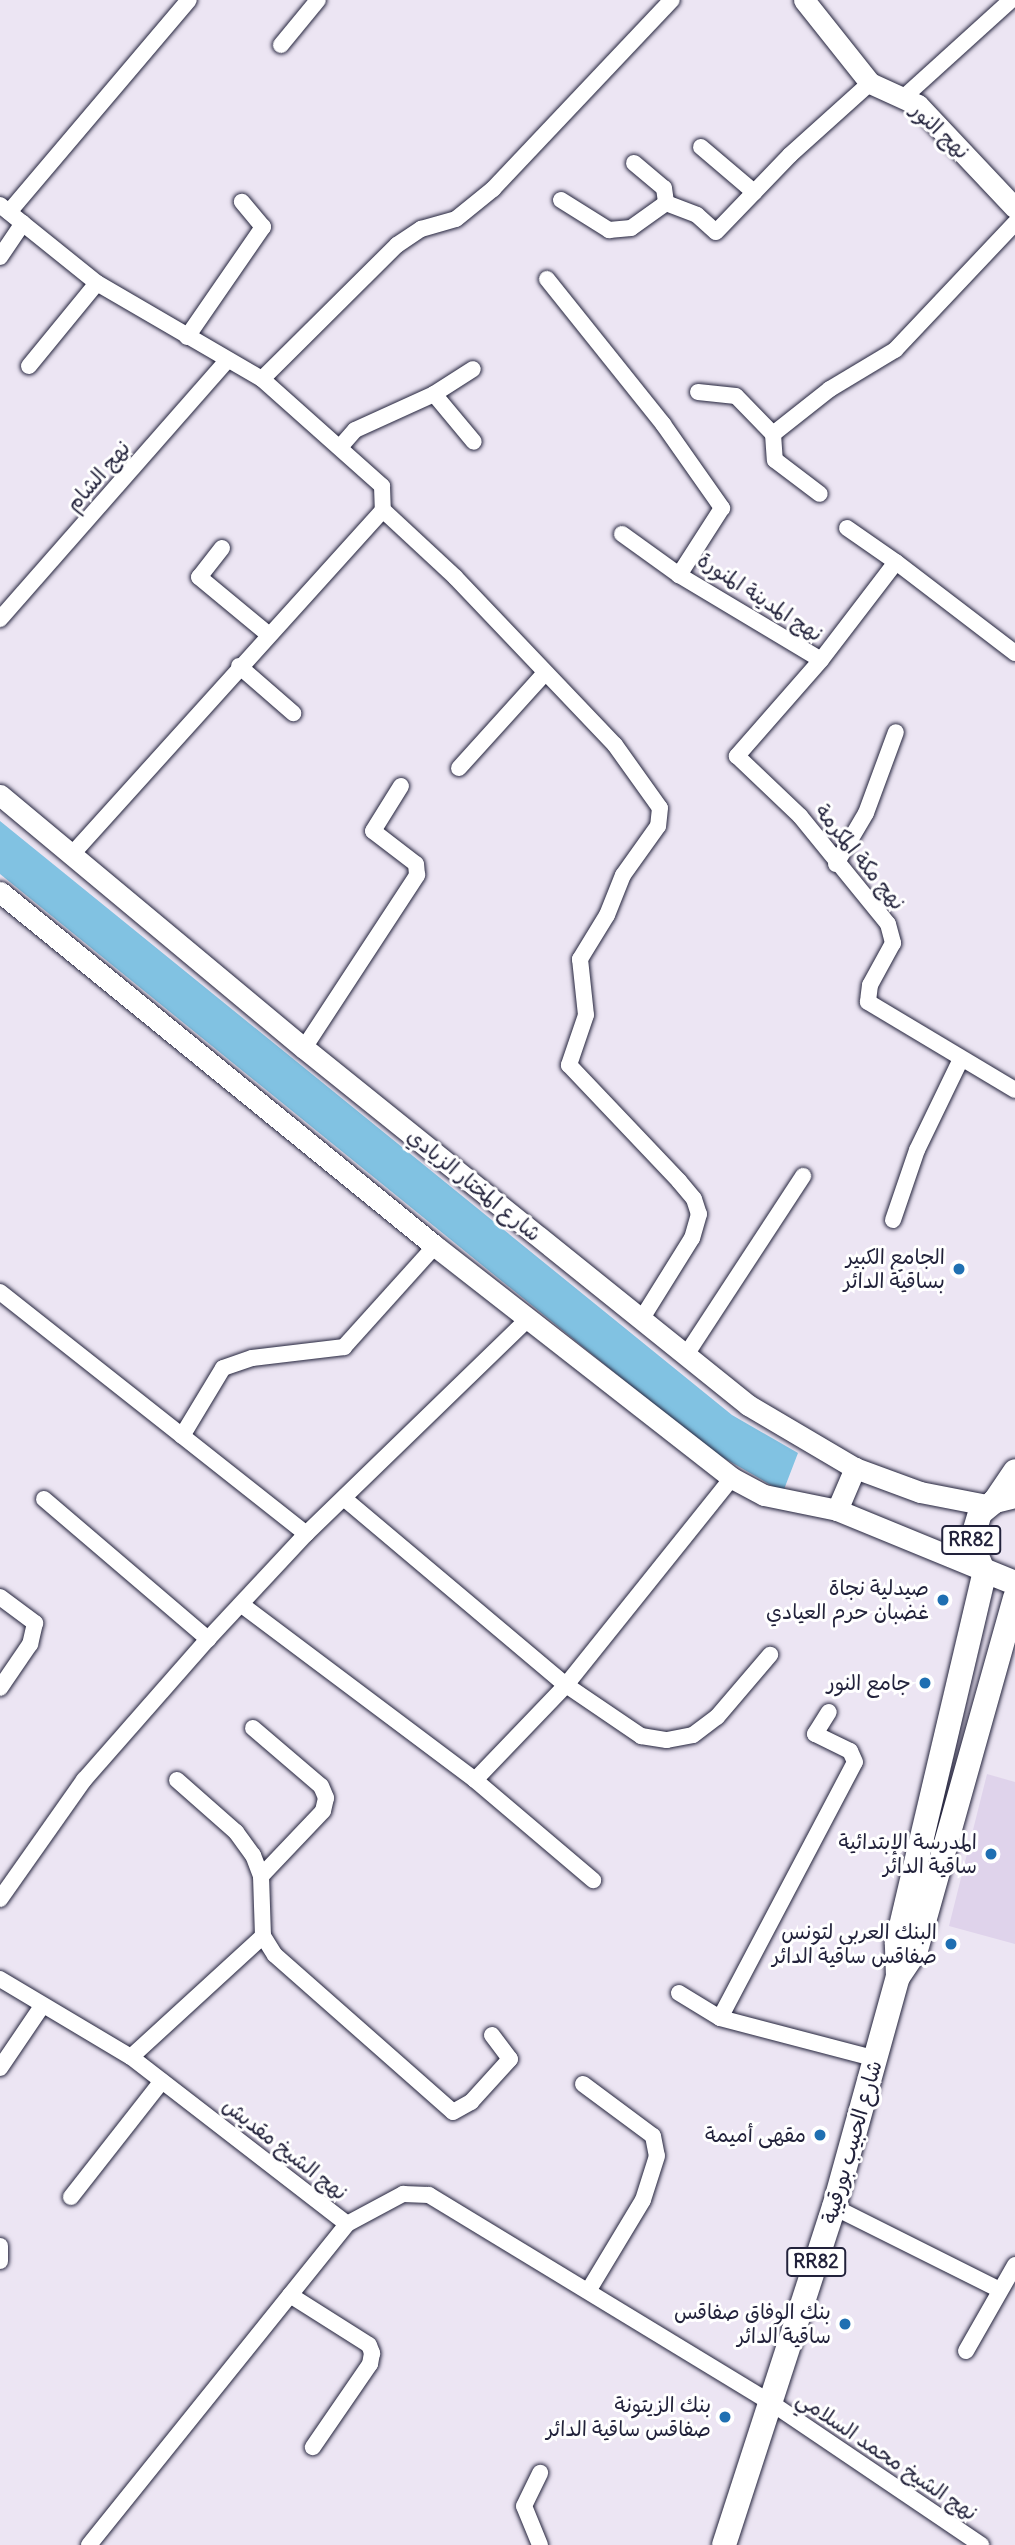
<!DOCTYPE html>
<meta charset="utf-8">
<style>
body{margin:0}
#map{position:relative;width:1015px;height:2545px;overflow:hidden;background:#ece5f3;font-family:Delius,"Playpen Sans Arabic",sans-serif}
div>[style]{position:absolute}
.built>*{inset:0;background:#dfd3eb}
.water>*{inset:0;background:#81c2e2}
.roads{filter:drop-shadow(0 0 2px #22223b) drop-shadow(0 0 2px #22223b)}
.street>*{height:16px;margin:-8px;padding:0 8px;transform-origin:8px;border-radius:8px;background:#fff}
.secondary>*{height:21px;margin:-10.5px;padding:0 10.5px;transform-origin:10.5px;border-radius:10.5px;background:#fff}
.primary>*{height:24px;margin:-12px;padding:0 12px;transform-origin:12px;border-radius:12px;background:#fff}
.dots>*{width:19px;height:19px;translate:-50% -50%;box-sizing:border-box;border:4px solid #fff;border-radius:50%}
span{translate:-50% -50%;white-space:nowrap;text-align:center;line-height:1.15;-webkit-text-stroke:6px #fff;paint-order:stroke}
.shield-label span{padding:2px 5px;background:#fff;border:2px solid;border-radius:5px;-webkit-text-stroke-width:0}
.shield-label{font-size:19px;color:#22223b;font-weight:700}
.street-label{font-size:21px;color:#22223b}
.poi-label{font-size:21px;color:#22223b}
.right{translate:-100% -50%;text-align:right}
</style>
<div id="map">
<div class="built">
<div style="clip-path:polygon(987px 1774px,1015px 1782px,1015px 1944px,949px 1926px)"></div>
</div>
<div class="water">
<div style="clip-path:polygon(0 821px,732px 1415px,798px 1453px,783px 1492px,710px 1450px,0 874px)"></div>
</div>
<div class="roads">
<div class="street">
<div style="left:281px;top:45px;width:58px;rotate:-50.6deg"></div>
<div style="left:903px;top:98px;width:146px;rotate:-42.2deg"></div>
<div style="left:701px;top:147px;width:70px;rotate:40.3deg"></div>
<div style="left:634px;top:163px;width:39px;rotate:40deg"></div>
<div style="left:664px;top:188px;width:15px;rotate:82deg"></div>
<div style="left:561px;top:200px;width:57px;rotate:32deg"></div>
<div style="left:609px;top:230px;width:22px;rotate:-5deg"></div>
<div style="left:631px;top:228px;width:43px;rotate:-35.5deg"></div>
<div style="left:666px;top:203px;width:33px;rotate:21deg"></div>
<div style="left:697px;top:215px;width:25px;rotate:42deg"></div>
<div style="left:716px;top:232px;width:107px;rotate:-46.1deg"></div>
<div style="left:790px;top:155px;width:108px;rotate:-42deg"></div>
<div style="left:0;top:205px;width:124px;rotate:38.8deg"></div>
<div style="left:97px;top:283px;width:191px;rotate:30.2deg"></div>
<div style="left:262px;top:379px;width:161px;rotate:41.7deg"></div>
<div style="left:382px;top:486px;width:24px;rotate:88deg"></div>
<div style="left:383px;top:510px;width:465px;rotate:132.1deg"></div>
<div style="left:9px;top:212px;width:278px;rotate:-49.7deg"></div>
<div style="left:0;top:257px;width:41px;rotate:-55.9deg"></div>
<div style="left:547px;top:279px;width:186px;rotate:51.3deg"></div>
<div style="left:663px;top:424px;width:103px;rotate:54.9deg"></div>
<div style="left:722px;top:508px;width:80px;rotate:122.7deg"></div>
<div style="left:679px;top:575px;width:165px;rotate:30.9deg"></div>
<div style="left:821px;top:660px;width:123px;rotate:-52.6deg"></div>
<div style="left:896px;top:562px;width:150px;rotate:37.4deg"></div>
<div style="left:187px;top:337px;width:134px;rotate:-55.4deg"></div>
<div style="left:263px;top:227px;width:33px;rotate:-130deg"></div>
<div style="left:29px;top:366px;width:107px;rotate:-50.7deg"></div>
<div style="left:262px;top:379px;width:190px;rotate:-44.8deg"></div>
<div style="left:397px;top:245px;width:29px;rotate:-34deg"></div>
<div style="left:421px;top:229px;width:36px;rotate:-16deg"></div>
<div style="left:456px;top:219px;width:48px;rotate:-39deg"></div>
<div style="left:493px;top:189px;width:260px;rotate:-46.6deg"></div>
<div style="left:698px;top:392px;width:38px;rotate:6deg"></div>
<div style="left:736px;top:396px;width:53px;rotate:45.8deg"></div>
<div style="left:773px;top:434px;width:73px;rotate:-38.3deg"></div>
<div style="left:830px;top:389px;width:76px;rotate:-31deg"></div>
<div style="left:895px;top:350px;width:175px;rotate:-46.6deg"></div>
<div style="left:434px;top:394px;width:62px;rotate:50.2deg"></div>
<div style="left:773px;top:434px;width:26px;rotate:86deg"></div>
<div style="left:775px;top:460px;width:56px;rotate:37.1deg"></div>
<div style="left:341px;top:446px;width:21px;rotate:-49deg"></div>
<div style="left:355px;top:430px;width:87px;rotate:-24.5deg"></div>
<div style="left:434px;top:394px;width:46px;rotate:-32.7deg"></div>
<div style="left:383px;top:510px;width:98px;rotate:42.9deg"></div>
<div style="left:455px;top:577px;width:232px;rotate:46.4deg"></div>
<div style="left:615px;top:745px;width:77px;rotate:54.5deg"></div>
<div style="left:660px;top:808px;width:18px;rotate:96deg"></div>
<div style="left:658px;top:826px;width:60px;rotate:125.5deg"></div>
<div style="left:623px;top:875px;width:43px;rotate:111.8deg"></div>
<div style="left:607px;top:915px;width:52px;rotate:121.5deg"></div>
<div style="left:580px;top:959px;width:56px;rotate:83.9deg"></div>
<div style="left:586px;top:1015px;width:53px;rotate:108.8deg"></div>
<div style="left:569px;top:1065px;width:160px;rotate:46.5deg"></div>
<div style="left:679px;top:1181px;width:23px;rotate:50deg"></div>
<div style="left:694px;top:1199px;width:16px;rotate:72deg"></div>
<div style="left:699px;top:1214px;width:25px;rotate:106deg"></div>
<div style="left:692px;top:1238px;width:97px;rotate:121.9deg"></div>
<div style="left:847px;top:528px;width:60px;rotate:34.8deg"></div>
<div style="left:622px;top:534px;width:70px;rotate:35.7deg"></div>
<div style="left:222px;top:548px;width:37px;rotate:128deg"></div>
<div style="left:199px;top:577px;width:89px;rotate:39.6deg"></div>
<div style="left:0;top:619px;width:344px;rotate:-48.7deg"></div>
<div style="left:821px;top:660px;width:128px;rotate:131.2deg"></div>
<div style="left:737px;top:756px;width:87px;rotate:43.6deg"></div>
<div style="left:800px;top:816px;width:139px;rotate:50.8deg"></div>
<div style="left:888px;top:924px;width:20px;rotate:75deg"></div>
<div style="left:893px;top:943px;width:48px;rotate:118.7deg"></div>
<div style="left:870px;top:985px;width:17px;rotate:97deg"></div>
<div style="left:868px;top:1002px;width:171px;rotate:30.9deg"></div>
<div style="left:239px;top:666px;width:72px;rotate:41deg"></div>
<div style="left:459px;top:768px;width:127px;rotate:-47.9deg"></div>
<div style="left:836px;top:864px;width:59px;rotate:-59.5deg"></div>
<div style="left:866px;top:813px;width:86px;rotate:-69.7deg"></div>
<div style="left:304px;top:1048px;width:207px;rotate:-56.8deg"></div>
<div style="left:417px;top:875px;width:11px;rotate:-95deg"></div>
<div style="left:416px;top:864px;width:54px;rotate:-142.5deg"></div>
<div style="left:373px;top:831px;width:53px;rotate:-58.1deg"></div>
<div style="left:893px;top:1220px;width:74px;rotate:-71.1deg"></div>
<div style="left:917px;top:1150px;width:101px;rotate:-64.2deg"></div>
<div style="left:0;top:1292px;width:390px;rotate:38.3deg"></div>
<div style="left:686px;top:1355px;width:214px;rotate:-56.8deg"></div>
<div style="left:182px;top:1436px;width:79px;rotate:-58.9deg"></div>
<div style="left:223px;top:1368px;width:31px;rotate:-19deg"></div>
<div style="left:252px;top:1358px;width:93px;rotate:-6.8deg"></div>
<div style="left:344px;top:1347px;width:136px;rotate:-48deg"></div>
<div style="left:44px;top:1499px;width:216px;rotate:40.5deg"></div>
<div style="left:346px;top:1500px;width:287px;rotate:40.1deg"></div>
<div style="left:566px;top:1685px;width:91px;rotate:34.2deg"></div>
<div style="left:641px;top:1736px;width:26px;rotate:9deg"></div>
<div style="left:667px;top:1740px;width:26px;rotate:-11deg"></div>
<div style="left:693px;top:1735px;width:30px;rotate:-37deg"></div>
<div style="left:717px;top:1717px;width:82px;rotate:-49.5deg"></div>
<div style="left:0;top:1597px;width:44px;rotate:36.6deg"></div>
<div style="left:35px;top:1623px;width:22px;rotate:103deg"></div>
<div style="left:30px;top:1644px;width:53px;rotate:124.3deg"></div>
<div style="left:242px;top:1605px;width:291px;rotate:36.9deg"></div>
<div style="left:475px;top:1780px;width:155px;rotate:40.3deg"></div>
<div style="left:253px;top:1728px;width:89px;rotate:40.5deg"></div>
<div style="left:321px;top:1786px;width:13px;rotate:67deg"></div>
<div style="left:326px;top:1798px;width:13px;rotate:103deg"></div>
<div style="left:323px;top:1811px;width:90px;rotate:133.6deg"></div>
<div style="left:261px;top:1876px;width:60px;rotate:88.1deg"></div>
<div style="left:177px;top:1780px;width:79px;rotate:41.4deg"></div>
<div style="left:236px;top:1832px;width:29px;rotate:54deg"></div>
<div style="left:253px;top:1855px;width:22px;rotate:69deg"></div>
<div style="left:475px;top:1780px;width:132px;rotate:-46.2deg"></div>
<div style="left:566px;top:1685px;width:265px;rotate:-51.3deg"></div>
<div style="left:0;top:1899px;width:146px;rotate:-54.8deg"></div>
<div style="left:84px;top:1780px;width:188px;rotate:-48.7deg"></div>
<div style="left:208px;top:1639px;width:144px;rotate:-47deg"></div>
<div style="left:306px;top:1534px;width:309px;rotate:-44.1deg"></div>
<div style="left:0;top:1979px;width:152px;rotate:30.8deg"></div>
<div style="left:131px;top:2057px;width:273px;rotate:37.7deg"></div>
<div style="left:347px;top:2224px;width:64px;rotate:-28.2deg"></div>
<div style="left:403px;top:2194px;width:26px;rotate:2deg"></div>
<div style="left:429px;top:2195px;width:399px;rotate:31.3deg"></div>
<div style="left:770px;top:2402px;width:255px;rotate:34.1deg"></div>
<div style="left:679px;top:1993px;width:48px;rotate:31.4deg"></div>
<div style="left:720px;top:2018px;width:161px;rotate:14.7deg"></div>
<div style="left:720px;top:2018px;width:289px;rotate:-62.2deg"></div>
<div style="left:855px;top:1762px;width:12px;rotate:-114deg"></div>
<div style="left:850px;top:1751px;width:39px;rotate:-154deg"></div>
<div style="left:815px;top:1734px;width:26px;rotate:-58deg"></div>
<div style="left:131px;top:2057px;width:179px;rotate:-42.5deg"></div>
<div style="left:263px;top:1936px;width:22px;rotate:58deg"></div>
<div style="left:275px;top:1955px;width:237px;rotate:41.4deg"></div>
<div style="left:453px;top:2112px;width:21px;rotate:-29deg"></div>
<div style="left:471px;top:2102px;width:58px;rotate:-47.8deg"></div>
<div style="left:510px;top:2059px;width:30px;rotate:-127deg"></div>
<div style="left:0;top:2068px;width:75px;rotate:-55.9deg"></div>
<div style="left:583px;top:2084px;width:87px;rotate:36.6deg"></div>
<div style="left:653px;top:2136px;width:20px;rotate:79deg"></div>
<div style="left:657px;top:2156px;width:46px;rotate:107.7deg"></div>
<div style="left:643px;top:2200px;width:106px;rotate:121.1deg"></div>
<div style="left:71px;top:2197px;width:147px;rotate:-51.9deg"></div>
<div style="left:834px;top:2207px;width:183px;rotate:26.6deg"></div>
<div style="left:0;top:2246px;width:15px;rotate:90deg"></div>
<div style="left:290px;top:2295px;width:93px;rotate:32.3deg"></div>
<div style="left:369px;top:2345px;width:9px;rotate:69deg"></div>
<div style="left:372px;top:2353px;width:11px;rotate:100deg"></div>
<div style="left:370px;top:2364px;width:101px;rotate:124.5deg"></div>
<div style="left:966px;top:2351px;width:99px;rotate:-60.3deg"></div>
<div style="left:89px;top:2545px;width:412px;rotate:-51.2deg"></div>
<div style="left:540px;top:2545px;width:42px;rotate:-112.3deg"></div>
<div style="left:524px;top:2506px;width:37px;rotate:-64deg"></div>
</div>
<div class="secondary">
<div style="left:804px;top:0;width:106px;rotate:51.5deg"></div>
<div style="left:870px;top:83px;width:53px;rotate:24.6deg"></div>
<div style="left:918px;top:105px;width:141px;rotate:46.7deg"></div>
<div style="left:0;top:795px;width:396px;rotate:39.8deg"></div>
<div style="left:304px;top:1048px;width:570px;rotate:38.8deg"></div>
<div style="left:748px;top:1405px;width:124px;rotate:30.5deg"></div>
<div style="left:855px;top:1468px;width:69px;rotate:20.3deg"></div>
<div style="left:920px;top:1492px;width:68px;rotate:11deg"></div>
<div style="left:0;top:892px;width:561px;rotate:39.14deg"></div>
<div style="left:435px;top:1246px;width:377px;rotate:38deg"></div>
<div style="left:732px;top:1478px;width:36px;rotate:28deg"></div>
<div style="left:764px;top:1495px;width:75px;rotate:11.6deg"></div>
<div style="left:837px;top:1510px;width:158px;rotate:22.3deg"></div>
<div style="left:837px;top:1510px;width:46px;rotate:-66.8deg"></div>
</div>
<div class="primary">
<div style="left:1015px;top:1496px;width:21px;rotate:166deg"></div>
<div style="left:995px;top:1501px;width:19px;rotate:141deg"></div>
<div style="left:980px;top:1513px;width:30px;rotate:107deg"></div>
<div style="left:971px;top:1542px;width:30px;rotate:67deg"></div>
<div style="left:983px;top:1570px;width:35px;rotate:22deg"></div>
<div style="left:995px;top:1501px;width:36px;rotate:-56deg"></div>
<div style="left:898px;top:1977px;width:32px;rotate:-56deg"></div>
<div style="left:916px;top:1950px;width:366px;rotate:-74.3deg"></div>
<div style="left:724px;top:2545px;width:355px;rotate:-72deg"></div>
<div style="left:834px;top:2207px;width:239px;rotate:-74.5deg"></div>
<div style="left:898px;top:1977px;width:34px;rotate:-92deg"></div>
<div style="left:897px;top:1943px;width:381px;rotate:-76.7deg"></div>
</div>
</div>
<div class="dots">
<div style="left:959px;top:1269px;background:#1f6fb2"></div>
<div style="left:943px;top:1600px;background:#1f6fb2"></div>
<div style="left:925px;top:1683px;background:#1f6fb2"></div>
<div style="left:991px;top:1854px;background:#1f6fb2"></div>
<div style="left:951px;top:1944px;background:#1f6fb2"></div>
<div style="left:820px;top:2135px;background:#1f6fb2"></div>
<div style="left:845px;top:2324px;background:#1f6fb2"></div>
<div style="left:725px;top:2417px;background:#1f6fb2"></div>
</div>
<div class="shield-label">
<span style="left:971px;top:1540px">RR82</span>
<span style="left:816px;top:2262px">RR82</span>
</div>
<div class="street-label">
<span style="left:940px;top:131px;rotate:43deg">نهج النور</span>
<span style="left:98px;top:476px;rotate:-49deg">نهج الشام</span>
<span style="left:760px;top:597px;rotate:33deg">نهج المدينة المنورة</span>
<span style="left:860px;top:857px;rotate:51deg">نهج مكة المكرمة</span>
<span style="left:474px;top:1185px;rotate:39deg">شارع المختار الزيادي</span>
<span style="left:852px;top:2142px;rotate:-74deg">شارع الحبيب بورقيبة</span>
<span style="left:285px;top:2149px;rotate:38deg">نهج الشيخ مقديش</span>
<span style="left:887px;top:2456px;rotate:34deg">نهج الشيخ محمد السلامي</span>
</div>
<div class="poi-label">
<span class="right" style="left:945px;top:1269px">الجامع الكبير<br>بساقية الدائر</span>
<span class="right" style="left:929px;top:1600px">صيدلية نجاة<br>غضبان حرم العيادي</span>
<span class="right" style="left:911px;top:1683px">جامع النور</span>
<span class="right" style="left:977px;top:1854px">المدرسة الإبتدائية<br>ساقية الدائر</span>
<span class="right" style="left:937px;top:1944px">البنك العربي لتونس<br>صفاقس ساقية الدائر</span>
<span class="right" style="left:806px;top:2135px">مقهى أميمة</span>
<span class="right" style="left:831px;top:2324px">بنك الوفاق صفاقس<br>ساقية الدائر</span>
<span class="right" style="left:711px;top:2417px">بنك الزيتونة<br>صفاقس ساقية الدائر</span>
</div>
</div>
